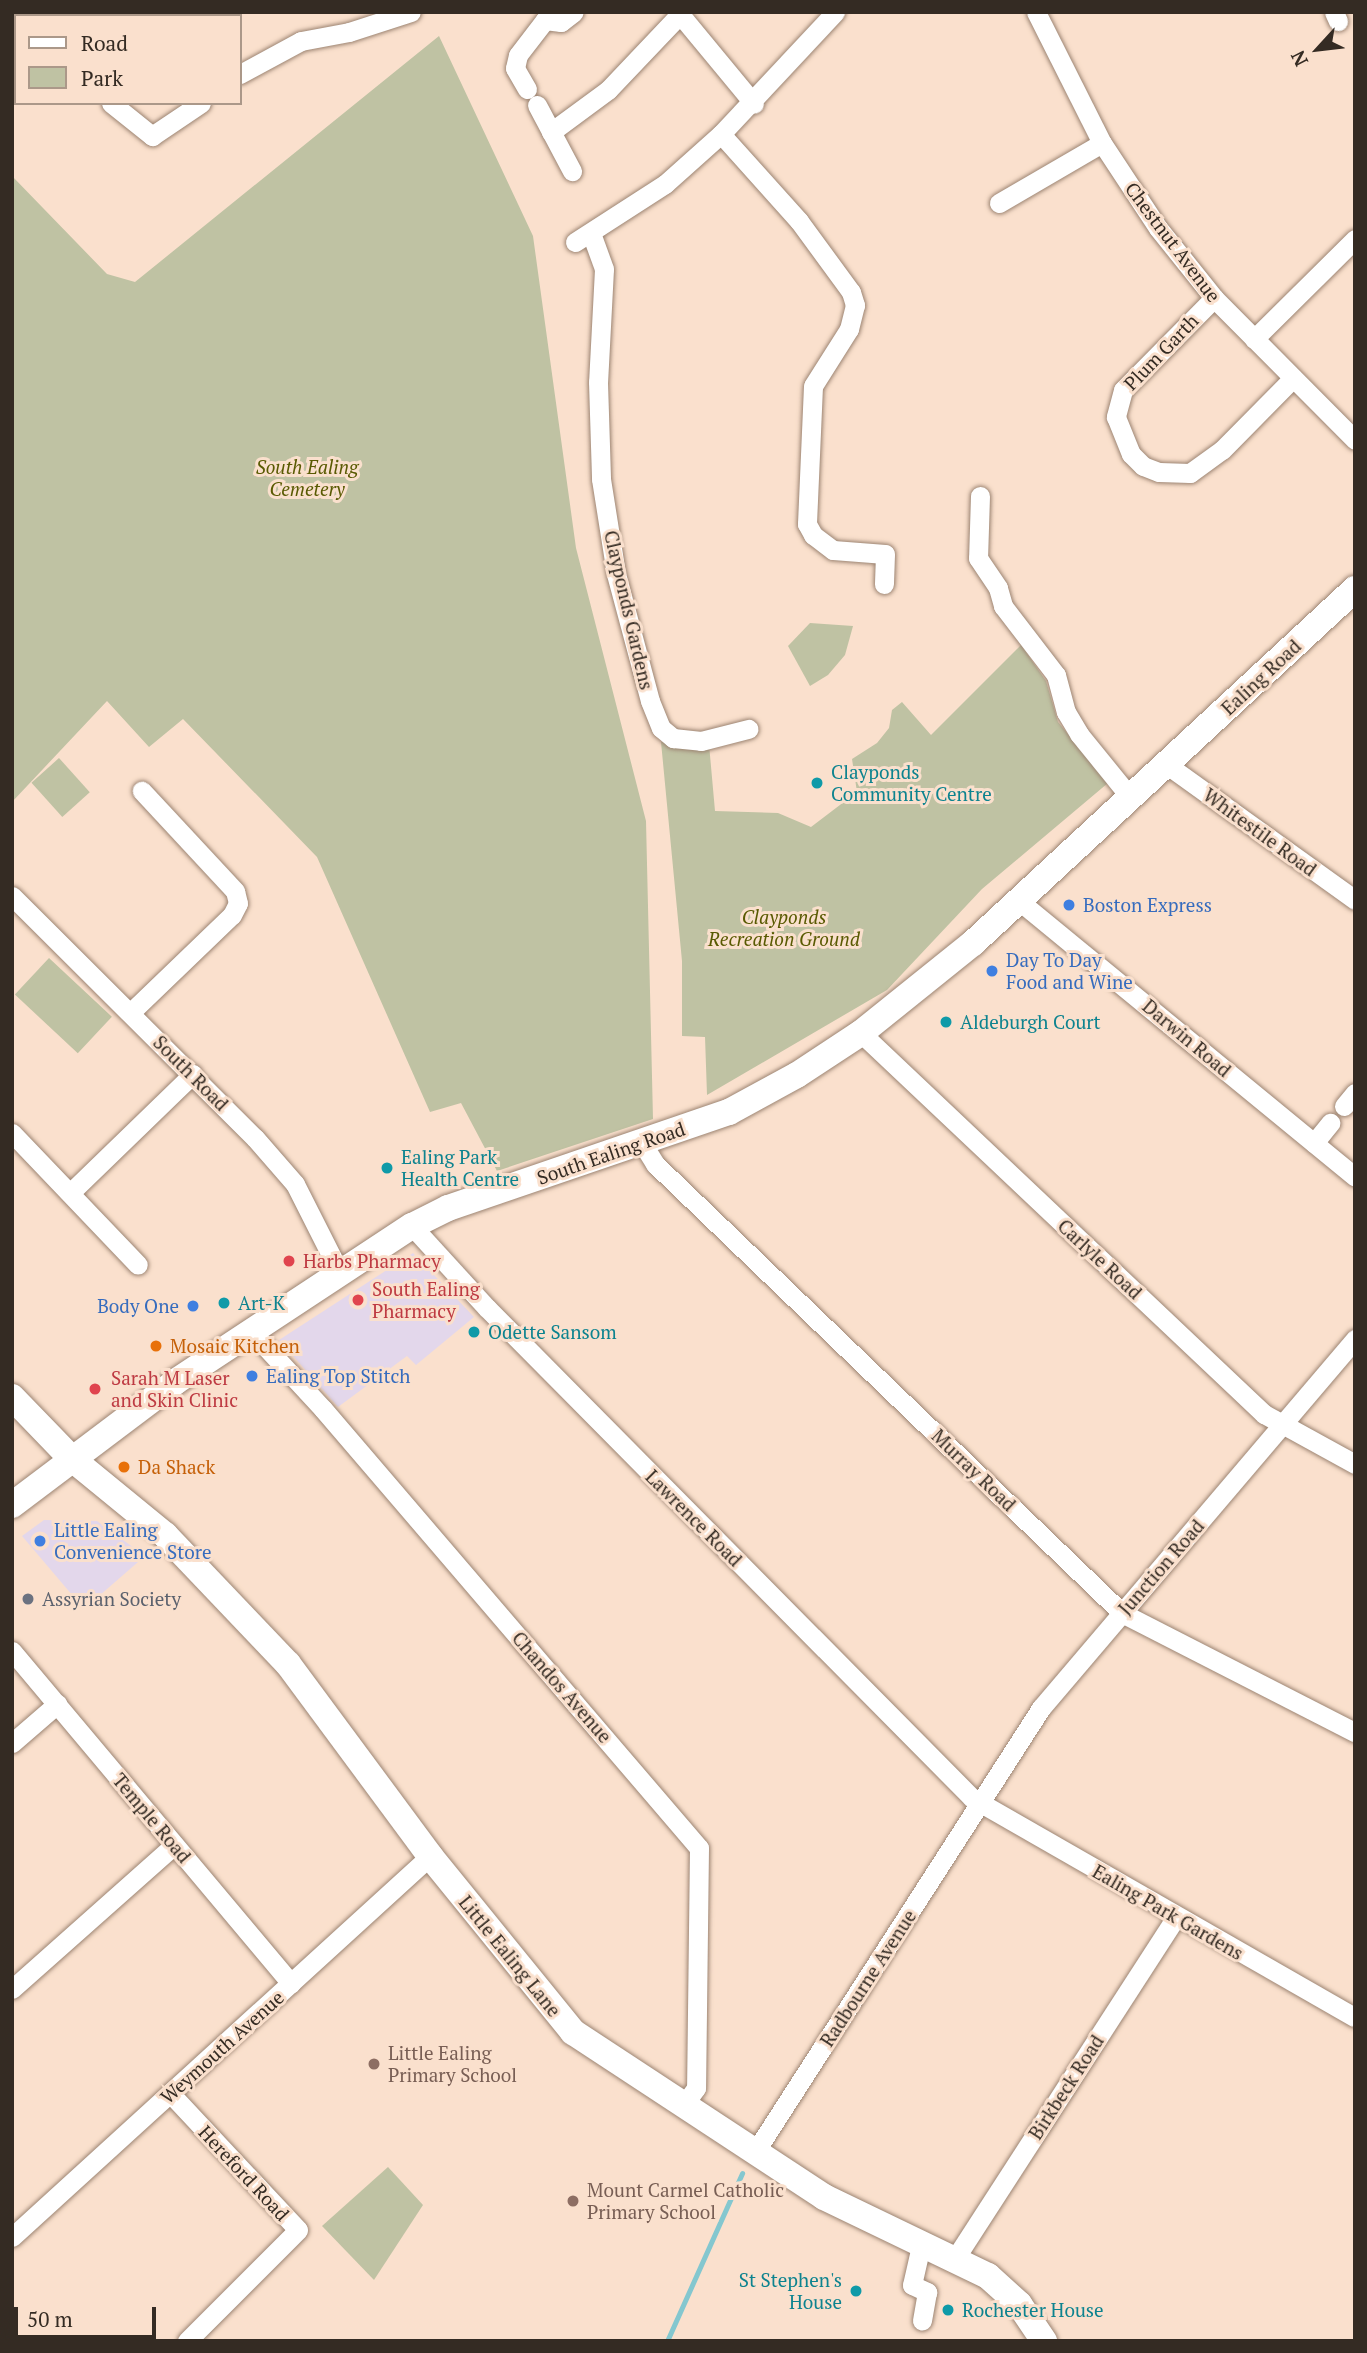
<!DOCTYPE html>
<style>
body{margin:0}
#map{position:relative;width:1367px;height:2353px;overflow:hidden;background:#fae0cd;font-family:"PT Serif",serif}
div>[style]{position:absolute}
.commercial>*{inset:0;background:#e3d7eb}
.green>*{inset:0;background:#bfc2a3;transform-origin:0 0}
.stream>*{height:5px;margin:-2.5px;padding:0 2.5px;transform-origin:2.5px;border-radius:2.5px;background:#84c7cf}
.roads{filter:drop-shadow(0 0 2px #9c8472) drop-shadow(0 0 2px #9c8472)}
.minor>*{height:19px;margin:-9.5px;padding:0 9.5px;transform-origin:9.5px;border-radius:9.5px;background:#fff}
.secondary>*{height:26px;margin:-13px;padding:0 13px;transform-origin:13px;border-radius:13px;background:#fff}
.dots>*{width:19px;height:19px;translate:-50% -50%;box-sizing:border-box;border:4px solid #fae0cd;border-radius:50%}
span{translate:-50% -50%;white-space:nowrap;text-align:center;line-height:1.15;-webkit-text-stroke:6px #fae0cd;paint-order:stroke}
.street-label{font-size:19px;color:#342b23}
.park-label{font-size:19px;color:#595a02;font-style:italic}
.culture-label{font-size:19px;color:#0d838f}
.left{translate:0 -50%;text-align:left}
.right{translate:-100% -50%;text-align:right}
.shop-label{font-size:19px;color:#366cbe}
.health-label{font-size:19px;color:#be3a42}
.food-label{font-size:19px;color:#c56008}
.worship-label{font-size:19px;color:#5b616d}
.education-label{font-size:19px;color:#785e54}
.frame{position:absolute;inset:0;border:14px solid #342b23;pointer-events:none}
.legend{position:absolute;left:14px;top:14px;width:228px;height:91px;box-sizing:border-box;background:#fae0cd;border:2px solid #ab9889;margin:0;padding:9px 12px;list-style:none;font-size:21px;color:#342b23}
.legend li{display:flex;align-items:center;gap:14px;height:35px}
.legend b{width:35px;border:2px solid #ab9889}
.north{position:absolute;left:1283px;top:14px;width:70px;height:70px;-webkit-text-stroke:5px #fae0cd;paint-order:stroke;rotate:243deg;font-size:19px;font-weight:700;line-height:28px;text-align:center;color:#342b23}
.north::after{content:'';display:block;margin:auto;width:24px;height:32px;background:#342b23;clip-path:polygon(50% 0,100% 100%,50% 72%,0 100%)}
.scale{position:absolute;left:14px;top:2307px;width:142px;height:32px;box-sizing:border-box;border:4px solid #342b23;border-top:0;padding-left:9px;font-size:21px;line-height:24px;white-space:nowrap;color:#342b23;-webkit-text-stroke:5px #fae0cd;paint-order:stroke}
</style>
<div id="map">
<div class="commercial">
<div style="clip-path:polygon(413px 1253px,474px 1317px,416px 1365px,407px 1356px,338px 1407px,279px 1340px)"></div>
<div style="clip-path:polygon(44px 1520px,97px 1521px,145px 1556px,84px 1609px,22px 1536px)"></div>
</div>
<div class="green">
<div style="clip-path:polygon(439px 36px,533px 236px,576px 548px,646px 821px,653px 1119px,497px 1171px,461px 1103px,430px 1112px,317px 857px,183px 719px,149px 747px,107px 701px,12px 802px,12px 176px,107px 274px,135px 282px)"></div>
<div style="clip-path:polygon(810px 623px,853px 626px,845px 655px,828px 675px,810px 686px,788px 646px)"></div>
<div style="clip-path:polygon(1021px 645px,1046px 681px,1058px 722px,1108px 783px,982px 889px,887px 990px,707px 1095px,705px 1037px,682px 1036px,682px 961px,661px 742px,709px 744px,715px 811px,778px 813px,811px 827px,857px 792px,852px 759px,877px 743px,889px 728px,892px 710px,902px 702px,931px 735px)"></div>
<div style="left:59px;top:758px;width:46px;height:37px;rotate:48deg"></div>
<div style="left:49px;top:958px;width:86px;height:50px;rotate:43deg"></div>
<div style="clip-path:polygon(388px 2167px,423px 2205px,374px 2280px,322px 2226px)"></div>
</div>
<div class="stream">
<div style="left:667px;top:2341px;width:184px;rotate:-65.9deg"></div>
</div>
<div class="roads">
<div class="minor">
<div style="left:678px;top:12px;width:119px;rotate:50.4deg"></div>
<div style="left:1036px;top:12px;width:147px;rotate:63.3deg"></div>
<div style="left:1102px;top:143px;width:102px;rotate:56.6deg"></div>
<div style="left:1158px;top:228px;width:90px;rotate:51.3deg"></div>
<div style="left:1214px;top:298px;width:200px;rotate:45.2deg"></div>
<div style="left:1334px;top:12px;width:10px;rotate:66deg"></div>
<div style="left:52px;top:16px;width:4px;rotate:-76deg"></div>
<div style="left:240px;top:74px;width:69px;rotate:-28.4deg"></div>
<div style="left:301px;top:41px;width:49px;rotate:-10.6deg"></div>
<div style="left:349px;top:32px;width:65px;rotate:-17.9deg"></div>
<div style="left:527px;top:89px;width:24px;rotate:-120deg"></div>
<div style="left:515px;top:68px;width:13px;rotate:-77deg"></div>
<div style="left:518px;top:55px;width:44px;rotate:-52.4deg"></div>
<div style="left:545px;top:20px;width:16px;rotate:7deg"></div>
<div style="left:561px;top:22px;width:16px;rotate:-38deg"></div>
<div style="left:111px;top:103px;width:53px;rotate:38.8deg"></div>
<div style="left:152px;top:136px;width:59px;rotate:-34deg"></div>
<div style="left:537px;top:105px;width:75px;rotate:62.1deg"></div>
<div style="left:551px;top:132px;width:71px;rotate:-36.4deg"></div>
<div style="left:608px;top:90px;width:105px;rotate:-46.5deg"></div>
<div style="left:721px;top:134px;width:117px;rotate:48.1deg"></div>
<div style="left:799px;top:221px;width:88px;rotate:53.8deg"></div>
<div style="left:851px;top:292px;width:14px;rotate:73deg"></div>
<div style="left:855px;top:305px;width:25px;rotate:104deg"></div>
<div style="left:849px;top:329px;width:67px;rotate:122.3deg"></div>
<div style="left:813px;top:386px;width:138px;rotate:92.5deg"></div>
<div style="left:807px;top:524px;width:13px;rotate:61deg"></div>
<div style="left:813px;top:535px;width:25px;rotate:37deg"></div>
<div style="left:833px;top:550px;width:52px;rotate:4.4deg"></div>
<div style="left:885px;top:554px;width:30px;rotate:92deg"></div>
<div style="left:999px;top:203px;width:119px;rotate:-30.2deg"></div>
<div style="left:591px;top:233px;width:38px;rotate:70deg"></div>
<div style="left:604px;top:269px;width:113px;rotate:93deg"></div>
<div style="left:598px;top:382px;width:97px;rotate:88.2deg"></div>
<div style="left:601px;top:479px;width:96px;rotate:81deg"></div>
<div style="left:616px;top:574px;width:131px;rotate:75deg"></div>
<div style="left:650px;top:701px;width:29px;rotate:68deg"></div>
<div style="left:661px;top:728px;width:16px;rotate:40deg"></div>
<div style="left:673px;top:738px;width:28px;rotate:6deg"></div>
<div style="left:701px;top:741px;width:49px;rotate:-14.3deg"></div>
<div style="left:575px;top:242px;width:107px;rotate:-32.8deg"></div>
<div style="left:665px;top:184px;width:75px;rotate:-41.8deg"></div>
<div style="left:721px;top:134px;width:167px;rotate:-46.9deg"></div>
<div style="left:1214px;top:298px;width:129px;rotate:134.7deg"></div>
<div style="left:1123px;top:390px;width:28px;rotate:105deg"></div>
<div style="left:1116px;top:417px;width:40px;rotate:68deg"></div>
<div style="left:1131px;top:454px;width:17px;rotate:45deg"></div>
<div style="left:1143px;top:466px;width:17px;rotate:21deg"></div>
<div style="left:1159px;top:472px;width:31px;rotate:2deg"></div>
<div style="left:1190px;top:473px;width:39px;rotate:-36deg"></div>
<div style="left:1222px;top:450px;width:101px;rotate:-45.4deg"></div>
<div style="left:1254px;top:339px;width:142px;rotate:-44.7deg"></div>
<div style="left:980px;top:496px;width:62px;rotate:91.8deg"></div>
<div style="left:978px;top:558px;width:36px;rotate:56deg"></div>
<div style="left:998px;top:588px;width:19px;rotate:74deg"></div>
<div style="left:1003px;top:606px;width:87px;rotate:52.5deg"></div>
<div style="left:1056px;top:675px;width:38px;rotate:75deg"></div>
<div style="left:1066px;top:712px;width:26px;rotate:59deg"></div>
<div style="left:1079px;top:734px;width:81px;rotate:51deg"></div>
<div style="left:1166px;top:764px;width:233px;rotate:35.7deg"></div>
<div style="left:12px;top:896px;width:343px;rotate:44.9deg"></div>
<div style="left:255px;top:1138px;width:61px;rotate:49deg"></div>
<div style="left:295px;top:1184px;width:100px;rotate:63.2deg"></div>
<div style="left:1018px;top:900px;width:436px;rotate:39.4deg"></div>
<div style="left:130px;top:1013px;width:141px;rotate:-43.9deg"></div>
<div style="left:232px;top:915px;width:13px;rotate:-63deg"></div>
<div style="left:238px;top:903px;width:12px;rotate:-104deg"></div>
<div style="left:235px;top:891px;width:137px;rotate:-132.9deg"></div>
<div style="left:861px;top:1033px;width:555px;rotate:43.39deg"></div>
<div style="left:1264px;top:1414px;width:104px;rotate:28.8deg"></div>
<div style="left:1344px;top:1106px;width:17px;rotate:-50deg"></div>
<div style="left:12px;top:1133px;width:182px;rotate:46.3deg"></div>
<div style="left:642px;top:1143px;width:25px;rotate:58deg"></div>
<div style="left:655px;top:1164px;width:648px;rotate:43.87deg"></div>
<div style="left:1122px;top:1613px;width:262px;rotate:27.1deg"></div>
<div style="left:1314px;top:1143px;width:26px;rotate:-51deg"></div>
<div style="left:70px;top:1193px;width:171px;rotate:-44.1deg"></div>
<div style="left:412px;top:1226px;width:111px;rotate:47.6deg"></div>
<div style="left:487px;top:1308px;width:689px;rotate:45.29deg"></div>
<div style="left:972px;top:1798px;width:441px;rotate:29.8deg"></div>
<div style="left:251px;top:1331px;width:106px;rotate:47.3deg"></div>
<div style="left:323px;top:1409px;width:578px;rotate:49.42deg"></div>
<div style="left:699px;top:1848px;width:240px;rotate:90.7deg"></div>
<div style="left:696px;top:2088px;width:22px;rotate:126deg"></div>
<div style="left:12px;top:1651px;width:434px;rotate:50deg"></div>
<div style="left:12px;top:1743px;width:60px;rotate:-40.9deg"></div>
<div style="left:12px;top:1989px;width:217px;rotate:-41.6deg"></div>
<div style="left:170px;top:2093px;width:187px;rotate:46.9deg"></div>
<div style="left:298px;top:2230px;width:157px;rotate:135deg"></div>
<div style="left:755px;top:2152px;width:528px;rotate:-57.21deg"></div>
<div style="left:1041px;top:1708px;width:485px;rotate:-49.6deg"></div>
<div style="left:12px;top:2237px;width:566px;rotate:-42.35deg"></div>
<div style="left:922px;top:2241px;width:45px;rotate:102.8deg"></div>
<div style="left:912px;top:2285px;width:17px;rotate:25deg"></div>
<div style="left:927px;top:2292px;width:29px;rotate:100deg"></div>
<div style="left:956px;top:2257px;width:405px;rotate:-57.1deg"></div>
</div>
<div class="secondary">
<div style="left:12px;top:1397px;width:85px;rotate:46deg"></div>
<div style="left:71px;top:1458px;width:122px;rotate:39.3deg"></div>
<div style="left:165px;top:1535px;width:178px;rotate:46.4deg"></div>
<div style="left:288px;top:1664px;width:239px;rotate:53.5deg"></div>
<div style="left:430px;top:1856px;width:227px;rotate:50.9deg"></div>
<div style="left:573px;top:2032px;width:300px;rotate:33.3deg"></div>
<div style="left:824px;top:2197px;width:182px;rotate:25.7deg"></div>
<div style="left:988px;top:2276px;width:42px;rotate:42.1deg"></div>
<div style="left:1019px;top:2304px;width:45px;rotate:56deg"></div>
<div style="left:12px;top:1505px;width:204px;rotate:-37deg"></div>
<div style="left:175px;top:1382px;width:284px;rotate:-33.4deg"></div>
<div style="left:412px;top:1226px;width:40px;rotate:-26.6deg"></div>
<div style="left:448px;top:1208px;width:297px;rotate:-18.9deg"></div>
<div style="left:729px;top:1112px;width:77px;rotate:-28.6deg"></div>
<div style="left:797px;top:1075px;width:77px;rotate:-33.3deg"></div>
<div style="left:861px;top:1033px;width:144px;rotate:-38.8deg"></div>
<div style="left:973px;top:943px;width:521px;rotate:-42.82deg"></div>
</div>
</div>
<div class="dots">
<div style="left:817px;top:783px;background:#0f9aa8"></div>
<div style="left:1069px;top:905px;background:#3f7fe0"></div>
<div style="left:992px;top:971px;background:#3f7fe0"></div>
<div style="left:946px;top:1022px;background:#0f9aa8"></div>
<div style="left:387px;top:1168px;background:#0f9aa8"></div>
<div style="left:289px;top:1261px;background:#e0444e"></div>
<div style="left:358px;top:1300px;background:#e0444e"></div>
<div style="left:224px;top:1303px;background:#0f9aa8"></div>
<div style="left:193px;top:1306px;background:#3f7fe0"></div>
<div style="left:474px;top:1332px;background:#0f9aa8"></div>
<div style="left:156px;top:1346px;background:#e8710a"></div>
<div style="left:252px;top:1376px;background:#3f7fe0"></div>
<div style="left:95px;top:1389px;background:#e0444e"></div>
<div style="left:124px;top:1467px;background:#e8710a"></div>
<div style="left:40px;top:1541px;background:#3f7fe0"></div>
<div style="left:28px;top:1599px;background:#6b7280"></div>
<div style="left:374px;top:2064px;background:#8d6e63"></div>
<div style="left:573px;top:2201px;background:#8d6e63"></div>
<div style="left:856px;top:2291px;background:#0f9aa8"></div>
<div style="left:948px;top:2310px;background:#0f9aa8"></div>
</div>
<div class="street-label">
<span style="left:1173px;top:242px;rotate:53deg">Chestnut Avenue</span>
<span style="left:1161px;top:352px;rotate:-46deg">Plum Garth</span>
<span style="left:629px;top:610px;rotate:77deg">Clayponds Gardens</span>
<span style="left:1261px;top:677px;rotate:-43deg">Ealing Road</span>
<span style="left:1260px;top:832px;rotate:36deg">Whitestile Road</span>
<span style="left:1187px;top:1038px;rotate:40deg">Darwin Road</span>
<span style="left:191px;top:1073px;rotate:45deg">South Road</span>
<span style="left:611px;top:1153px;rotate:-19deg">South Ealing Road</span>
<span style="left:1100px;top:1259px;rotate:43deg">Carlyle Road</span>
<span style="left:974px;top:1470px;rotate:44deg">Murray Road</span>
<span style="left:694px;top:1518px;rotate:45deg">Lawrence Road</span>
<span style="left:1161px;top:1567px;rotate:-49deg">Junction Road</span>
<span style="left:562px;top:1687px;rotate:49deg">Chandos Avenue</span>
<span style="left:152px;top:1818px;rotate:50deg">Temple Road</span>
<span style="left:1168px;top:1912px;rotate:30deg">Ealing Park Gardens</span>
<span style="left:510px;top:1956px;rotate:51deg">Little Ealing Lane</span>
<span style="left:868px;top:1978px;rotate:-57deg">Radbourne Avenue</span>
<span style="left:222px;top:2047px;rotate:-42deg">Weymouth Avenue</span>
<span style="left:1066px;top:2087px;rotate:-57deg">Birkbeck Road</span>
<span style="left:244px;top:2173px;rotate:47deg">Hereford Road</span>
</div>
<div class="park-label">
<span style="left:307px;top:478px">South Ealing<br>Cemetery</span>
<span style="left:784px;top:928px">Clayponds<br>Recreation Ground</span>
</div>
<div class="culture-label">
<span class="left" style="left:831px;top:783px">Clayponds<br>Community Centre</span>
<span class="left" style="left:960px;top:1022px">Aldeburgh Court</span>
<span class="left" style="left:401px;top:1168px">Ealing Park<br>Health Centre</span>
<span class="left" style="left:238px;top:1303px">Art-K</span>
<span class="left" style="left:488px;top:1332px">Odette Sansom</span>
<span class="right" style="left:842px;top:2291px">St Stephen's<br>House</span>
<span class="left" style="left:962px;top:2310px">Rochester House</span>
</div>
<div class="shop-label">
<span class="left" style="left:1083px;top:905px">Boston Express</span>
<span class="left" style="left:1006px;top:971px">Day To Day<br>Food and Wine</span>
<span class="right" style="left:179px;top:1306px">Body One</span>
<span class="left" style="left:266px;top:1376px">Ealing Top Stitch</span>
<span class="left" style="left:54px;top:1541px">Little Ealing<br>Convenience Store</span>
</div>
<div class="health-label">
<span class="left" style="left:303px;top:1261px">Harbs Pharmacy</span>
<span class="left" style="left:372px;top:1300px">South Ealing<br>Pharmacy</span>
<span class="left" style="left:111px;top:1389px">Sarah M Laser<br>and Skin Clinic</span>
</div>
<div class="food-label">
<span class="left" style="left:170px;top:1346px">Mosaic Kitchen</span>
<span class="left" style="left:138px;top:1467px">Da Shack</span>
</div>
<div class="worship-label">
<span class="left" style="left:42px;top:1599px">Assyrian Society</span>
</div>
<div class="education-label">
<span class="left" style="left:388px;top:2064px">Little Ealing<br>Primary School</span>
<span class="left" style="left:587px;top:2201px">Mount Carmel Catholic<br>Primary School</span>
</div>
<div class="frame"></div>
<ul class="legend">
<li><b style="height:9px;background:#fff"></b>Road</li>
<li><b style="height:19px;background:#bfc2a3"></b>Park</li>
</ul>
<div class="north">N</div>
<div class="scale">50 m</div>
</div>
